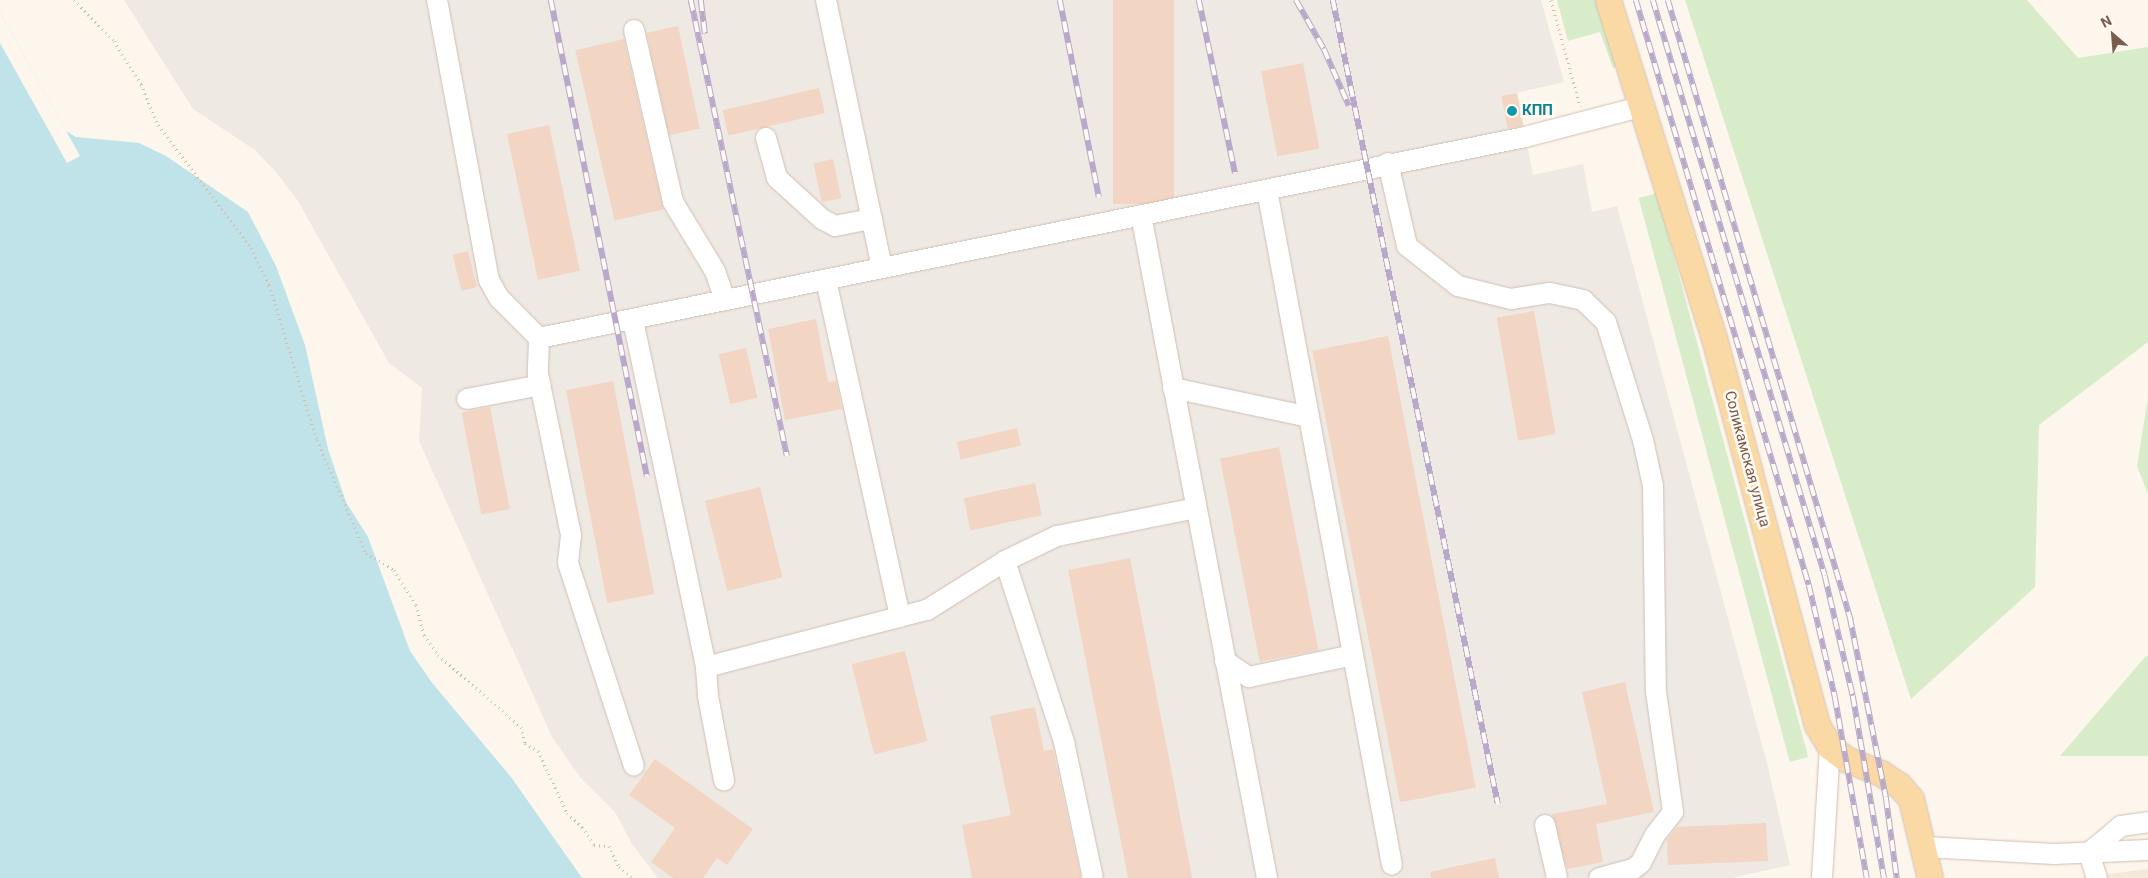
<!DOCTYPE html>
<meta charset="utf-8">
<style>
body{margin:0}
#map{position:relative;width:2148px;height:878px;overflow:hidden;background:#fdf6ec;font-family:Roboto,sans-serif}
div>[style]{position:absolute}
.residential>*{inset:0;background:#f5e8da}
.industrial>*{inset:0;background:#efe9e4}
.green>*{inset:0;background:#d8ecc9;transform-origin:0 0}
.water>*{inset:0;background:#bfe3e8}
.pier>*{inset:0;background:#fdf6ec}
.building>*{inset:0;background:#f3d5c3;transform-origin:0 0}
.path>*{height:3px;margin-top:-1.5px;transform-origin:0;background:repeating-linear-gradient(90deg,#d9b8a5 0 1px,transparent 0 5px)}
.roads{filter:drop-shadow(0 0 1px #d1beb0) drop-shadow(0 0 1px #d1beb0)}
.minor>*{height:20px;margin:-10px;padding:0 10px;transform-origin:10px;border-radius:10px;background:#fff}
.major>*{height:25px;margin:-12.5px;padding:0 12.5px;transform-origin:12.5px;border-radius:12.5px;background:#fbd9a5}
.rail>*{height:5.5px;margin-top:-2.75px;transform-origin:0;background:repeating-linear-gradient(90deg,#fffaf3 0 11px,#b9a8c9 0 22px);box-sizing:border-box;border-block:1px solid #b9a8c9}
.dots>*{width:14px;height:14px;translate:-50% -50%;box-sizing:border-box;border:2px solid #fffaf3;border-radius:50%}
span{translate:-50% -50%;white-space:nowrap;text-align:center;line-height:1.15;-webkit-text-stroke:5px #fffaf3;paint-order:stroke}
.culture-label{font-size:15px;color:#0d838f;font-weight:700}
.left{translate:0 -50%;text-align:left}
.street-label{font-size:15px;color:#7a5c4d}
.north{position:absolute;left:2088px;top:10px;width:50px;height:50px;-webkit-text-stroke:4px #fffaf3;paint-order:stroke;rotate:333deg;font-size:14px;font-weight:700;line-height:20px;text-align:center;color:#7a5c4d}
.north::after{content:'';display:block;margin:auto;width:18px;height:22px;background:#7a5c4d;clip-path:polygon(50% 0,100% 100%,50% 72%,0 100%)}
</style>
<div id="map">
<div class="residential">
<div style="clip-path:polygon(2148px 869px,2148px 878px,2079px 878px)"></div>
</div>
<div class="industrial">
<div style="clip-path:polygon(124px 0,1541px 0,1564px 82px,1517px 93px,1533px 175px,1583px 164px,1592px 212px,1617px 206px,1768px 767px,1790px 865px,1731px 878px,658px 878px,632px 844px,615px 812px,580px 777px,552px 737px,419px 441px,422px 388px,389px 363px,298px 201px,276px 172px,255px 150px,193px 109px)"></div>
</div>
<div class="green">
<div style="clip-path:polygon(1557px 0,1596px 0,1620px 66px,1613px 68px,1600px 32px,1568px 41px)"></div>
<div style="clip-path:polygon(1685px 0,2027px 0,2078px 58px,2148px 47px,2148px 342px,2039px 425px,2035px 587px,1911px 699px)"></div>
<div style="left:1657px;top:193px;width:584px;height:19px;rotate:75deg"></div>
<div style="clip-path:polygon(2148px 397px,2148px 494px,2137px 466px)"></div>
<div style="clip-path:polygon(2148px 656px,2148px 756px,2060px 756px,2145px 657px)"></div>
</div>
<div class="water">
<div style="clip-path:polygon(0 12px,66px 131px,76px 137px,139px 143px,166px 156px,248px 212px,276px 266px,305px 345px,328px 449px,346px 502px,368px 537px,410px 651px,433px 684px,511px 777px,582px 878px,0 878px)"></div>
</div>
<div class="pier">
<div style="clip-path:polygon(0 12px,80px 156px,67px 163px,0 43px)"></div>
</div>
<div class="building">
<div style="left:1113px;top:0;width:61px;height:204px"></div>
<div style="left:678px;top:26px;width:105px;height:32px;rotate:78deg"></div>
<div style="left:624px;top:39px;width:175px;height:50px;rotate:77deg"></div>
<div style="left:1303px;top:63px;width:87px;height:43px;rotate:79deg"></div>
<div style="left:819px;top:88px;width:26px;height:99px;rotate:77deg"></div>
<div style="left:1517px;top:93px;width:33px;height:16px;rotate:79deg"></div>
<div style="left:549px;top:125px;width:149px;height:43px;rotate:78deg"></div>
<div style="left:833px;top:159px;width:40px;height:20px;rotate:78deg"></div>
<div style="left:468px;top:251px;width:37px;height:16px;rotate:76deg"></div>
<div style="left:1534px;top:311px;width:125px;height:38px;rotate:80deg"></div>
<div style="clip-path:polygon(816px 319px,828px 382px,836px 381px,842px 409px,785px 420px,768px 329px)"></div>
<div style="left:1388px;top:336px;width:460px;height:77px;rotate:79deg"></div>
<div style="left:746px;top:348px;width:51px;height:28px;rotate:77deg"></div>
<div style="left:613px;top:381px;width:217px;height:48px;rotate:79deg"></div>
<div style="left:490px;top:407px;width:104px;height:29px;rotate:79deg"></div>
<div style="left:1017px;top:428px;width:18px;height:62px;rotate:77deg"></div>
<div style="left:1279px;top:447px;width:207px;height:60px;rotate:79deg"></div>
<div style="left:1035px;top:483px;width:33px;height:73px;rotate:78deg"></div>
<div style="left:760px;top:487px;width:93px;height:57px;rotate:76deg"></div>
<div style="left:1130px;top:558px;width:326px;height:63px;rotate:79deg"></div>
<div style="left:905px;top:651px;width:93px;height:55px;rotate:76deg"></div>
<div style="clip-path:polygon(1625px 682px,1654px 812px,1596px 824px,1603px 862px,1567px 869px,1552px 814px,1607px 804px,1582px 692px)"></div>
<div style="clip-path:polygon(1035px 707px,1044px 751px,1053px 749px,1081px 878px,972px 878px,962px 825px,1011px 815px,990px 716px)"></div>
<div style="clip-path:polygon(655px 759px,753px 829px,727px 865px,717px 858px,703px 878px,673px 878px,651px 862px,675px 828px,629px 795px)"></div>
<div style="clip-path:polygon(1766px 823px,1768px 861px,1668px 865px,1667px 839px,1677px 827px)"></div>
<div style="clip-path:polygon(1495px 858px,1499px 878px,1431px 878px,1430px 872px)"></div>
</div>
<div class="path">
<div style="left:74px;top:0;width:57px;rotate:45.7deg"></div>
<div style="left:114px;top:41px;width:51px;rotate:57.9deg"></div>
<div style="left:141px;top:84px;width:44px;rotate:67.5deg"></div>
<div style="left:158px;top:125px;width:154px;rotate:52.9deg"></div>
<div style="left:251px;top:248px;width:41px;rotate:64.1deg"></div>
<div style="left:269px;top:285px;width:162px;rotate:72.8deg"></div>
<div style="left:317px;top:440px;width:123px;rotate:66.6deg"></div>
<div style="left:366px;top:553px;width:33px;rotate:31deg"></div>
<div style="left:394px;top:570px;width:41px;rotate:57.8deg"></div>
<div style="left:416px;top:605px;width:31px;rotate:75deg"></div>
<div style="left:424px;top:635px;width:24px;rotate:55deg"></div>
<div style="left:438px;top:655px;width:110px;rotate:40.9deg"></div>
<div style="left:521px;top:727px;width:16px;rotate:76deg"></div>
<div style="left:525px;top:743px;width:15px;rotate:32deg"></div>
<div style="left:538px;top:751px;width:68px;rotate:64.9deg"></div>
<div style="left:567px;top:813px;width:21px;rotate:43deg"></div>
<div style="left:582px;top:827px;width:22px;rotate:56deg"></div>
<div style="left:594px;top:845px;width:15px;rotate:4deg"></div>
<div style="left:609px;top:846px;width:23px;rotate:65deg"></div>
<div style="left:619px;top:867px;width:18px;rotate:38deg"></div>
<div style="left:1551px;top:0;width:110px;rotate:74.7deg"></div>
</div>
<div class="roads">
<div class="minor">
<div style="left:437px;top:0;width:285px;rotate:79.5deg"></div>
<div style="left:489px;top:280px;width:21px;rotate:61deg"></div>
<div style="left:499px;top:298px;width:57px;rotate:45deg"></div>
<div style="left:826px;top:0;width:273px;rotate:78.2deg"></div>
<div style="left:634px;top:30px;width:176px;rotate:77.2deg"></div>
<div style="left:673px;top:202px;width:81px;rotate:58.7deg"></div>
<div style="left:715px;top:271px;width:31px;rotate:71deg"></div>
<div style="left:766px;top:138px;width:41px;rotate:74.6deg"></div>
<div style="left:777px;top:178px;width:61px;rotate:42.3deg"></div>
<div style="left:822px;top:219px;width:15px;rotate:28deg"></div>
<div style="left:835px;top:226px;width:38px;rotate:-11deg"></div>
<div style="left:1388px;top:163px;width:85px;rotate:77.1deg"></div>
<div style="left:1407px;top:246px;width:65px;rotate:38.1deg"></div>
<div style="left:1458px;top:286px;width:55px;rotate:13.8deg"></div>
<div style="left:1511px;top:299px;width:39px;rotate:-9deg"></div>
<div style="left:1550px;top:293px;width:34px;rotate:12deg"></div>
<div style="left:1583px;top:300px;width:32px;rotate:44deg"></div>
<div style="left:1606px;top:322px;width:124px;rotate:72.6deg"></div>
<div style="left:1643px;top:440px;width:47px;rotate:77.7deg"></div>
<div style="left:1653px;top:486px;width:206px;rotate:89.2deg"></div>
<div style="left:1656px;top:692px;width:121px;rotate:81.9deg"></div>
<div style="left:1673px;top:812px;width:29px;rotate:128deg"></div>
<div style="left:1655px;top:835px;width:31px;rotate:117deg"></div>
<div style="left:1641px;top:863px;width:10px;rotate:143deg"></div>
<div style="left:1633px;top:869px;width:35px;rotate:165deg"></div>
<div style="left:1267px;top:190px;width:686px;rotate:79.51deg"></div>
<div style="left:1141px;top:215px;width:675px;rotate:79.24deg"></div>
<div style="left:826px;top:280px;width:345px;rotate:77.6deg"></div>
<div style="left:633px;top:320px;width:355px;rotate:78.1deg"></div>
<div style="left:706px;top:667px;width:29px;rotate:86deg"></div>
<div style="left:708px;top:696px;width:86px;rotate:79.3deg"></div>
<div style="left:539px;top:338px;width:1006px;rotate:-11.52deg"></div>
<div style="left:1525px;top:137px;width:123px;rotate:-14.6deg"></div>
<div style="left:539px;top:338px;width:36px;rotate:92deg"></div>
<div style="left:538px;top:374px;width:164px;rotate:78.4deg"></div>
<div style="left:571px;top:535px;width:28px;rotate:96deg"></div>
<div style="left:568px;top:563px;width:213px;rotate:72deg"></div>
<div style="left:1173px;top:388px;width:139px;rotate:12deg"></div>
<div style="left:467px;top:399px;width:75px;rotate:-10.7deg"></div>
<div style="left:1005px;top:561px;width:190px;rotate:71.9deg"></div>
<div style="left:1064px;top:742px;width:139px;rotate:78deg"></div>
<div style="left:1225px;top:661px;width:29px;rotate:34deg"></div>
<div style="left:1249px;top:677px;width:106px;rotate:-11.9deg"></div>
<div style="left:706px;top:667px;width:228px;rotate:-14.5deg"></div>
<div style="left:927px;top:610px;width:92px;rotate:-32.1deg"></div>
<div style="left:1005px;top:561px;width:58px;rotate:-25.7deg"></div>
<div style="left:1057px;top:536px;width:142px;rotate:-11.4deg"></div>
<div style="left:1545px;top:825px;width:54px;rotate:77.2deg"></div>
<div style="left:1925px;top:847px;width:129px;rotate:3.1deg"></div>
<div style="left:2054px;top:854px;width:94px;rotate:-2.4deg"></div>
<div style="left:1822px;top:878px;width:131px;rotate:-86.5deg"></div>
<div style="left:2097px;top:878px;width:26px;rotate:-108deg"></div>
<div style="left:2089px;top:853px;width:42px;rotate:-40.2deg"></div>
<div style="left:2121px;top:826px;width:27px;rotate:-8deg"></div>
</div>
<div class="major">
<div style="left:1608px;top:0;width:354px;rotate:72.6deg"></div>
<div style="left:1714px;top:338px;width:400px;rotate:75.1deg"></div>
<div style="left:1817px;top:725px;width:26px;rotate:59deg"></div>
<div style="left:1830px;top:747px;width:20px;rotate:37deg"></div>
<div style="left:1846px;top:759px;width:38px;rotate:22deg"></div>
<div style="left:1881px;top:773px;width:22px;rotate:34deg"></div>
<div style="left:1899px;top:785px;width:18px;rotate:49deg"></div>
<div style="left:1911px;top:799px;width:81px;rotate:76.5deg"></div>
</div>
</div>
<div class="rail">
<div style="left:551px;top:0;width:486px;rotate:78.6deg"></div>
<div style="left:691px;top:0;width:466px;rotate:78.1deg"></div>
<div style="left:701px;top:0;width:34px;rotate:83deg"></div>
<div style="left:1060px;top:0;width:201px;rotate:78.8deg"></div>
<div style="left:1199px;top:0;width:177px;rotate:78.2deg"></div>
<div style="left:1296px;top:0;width:56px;rotate:60.3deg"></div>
<div style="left:1324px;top:49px;width:62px;rotate:66.3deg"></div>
<div style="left:1333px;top:0;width:821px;rotate:78.4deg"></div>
<div style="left:1636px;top:0;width:610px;rotate:73.53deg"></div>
<div style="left:1809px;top:585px;width:115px;rotate:76.9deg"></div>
<div style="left:1835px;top:697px;width:184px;rotate:80deg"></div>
<div style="left:1653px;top:0;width:601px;rotate:73.37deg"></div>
<div style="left:1825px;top:576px;width:123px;rotate:76.9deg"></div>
<div style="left:1853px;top:696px;width:185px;rotate:80.3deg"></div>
<div style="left:1668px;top:0;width:643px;rotate:73.57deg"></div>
<div style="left:1850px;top:617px;width:184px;rotate:78.7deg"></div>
<div style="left:1886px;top:797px;width:82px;rotate:82.3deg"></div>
</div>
<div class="dots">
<div style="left:1512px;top:111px;background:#0f9aa8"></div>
</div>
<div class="culture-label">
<span class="left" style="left:1522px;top:111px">КПП</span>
</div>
<div class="street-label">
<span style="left:1747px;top:459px;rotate:75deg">Соликамская улица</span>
</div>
<div class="north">N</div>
</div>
